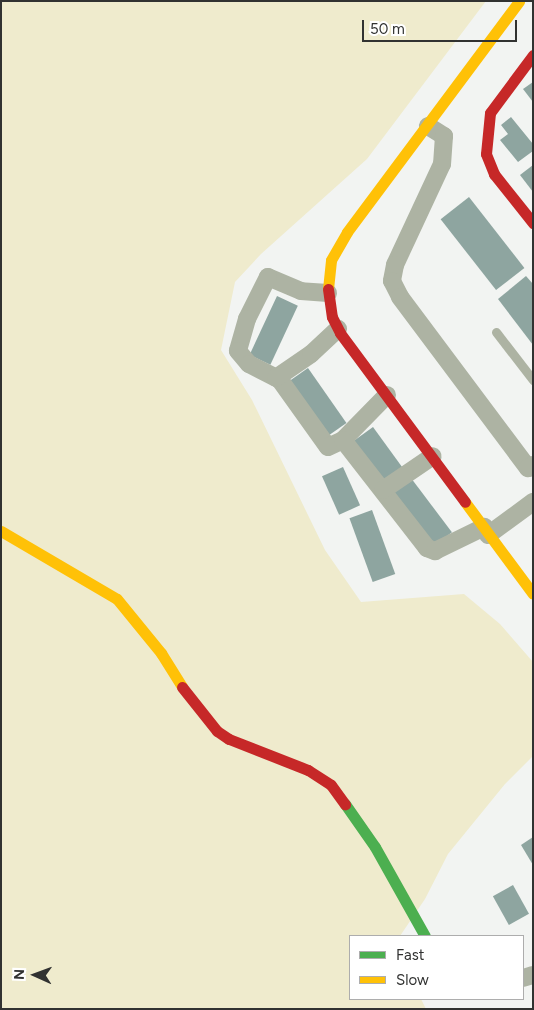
<!DOCTYPE html>
<style>
body{margin:0}
#map{position:relative;width:534px;height:1010px;overflow:hidden;background:#f2f4f2;font-family:Figtree,sans-serif}
div>[style]{position:absolute}
.green>*{inset:0;background:#efebcd}
.building>*{inset:0;background:#8ea5a0;transform-origin:0 0}
.lane>*{height:9px;margin:-4.5px;padding:0 4.5px;transform-origin:4.5px;border-radius:4.5px;background:#adb3a3}
.street>*{height:18px;margin:-9px;padding:0 9px;transform-origin:9px;border-radius:9px;background:#adb3a3}
.fast>*{height:11px;margin:-5.5px;padding:0 5.5px;transform-origin:5.5px;border-radius:5.5px;background:#4caf50}
.slow>*{height:11px;margin:-5.5px;padding:0 5.5px;transform-origin:5.5px;border-radius:5.5px;background:#ffc107}
.jam>*{height:11px;margin:-5.5px;padding:0 5.5px;transform-origin:5.5px;border-radius:5.5px;background:#c62828}
span{translate:-50% -50%;white-space:nowrap;text-align:center;line-height:1.15;-webkit-text-stroke:4px #fff;paint-order:stroke}
.frame{position:absolute;inset:0;border:2px solid #313231;pointer-events:none}
.legend{position:absolute;left:349px;top:935px;width:175px;height:65px;box-sizing:border-box;background:#fff;border:1px solid #adadad;margin:0;padding:6px 9px;list-style:none;font-size:15px;color:#313231}
.legend li{display:flex;align-items:center;gap:10px;height:25px}
.legend b{width:25px;border:1px solid #adadad}
.north{position:absolute;left:10px;top:950px;width:50px;height:50px;-webkit-text-stroke:4px #fff;paint-order:stroke;rotate:272deg;font-size:14px;font-weight:700;line-height:20px;text-align:center;color:#313231}
.north::after{content:'';display:block;margin:auto;width:18px;height:22px;background:#313231;clip-path:polygon(50% 0,100% 100%,50% 72%,0 100%)}
.scale{position:absolute;left:362px;top:20px;width:155px;height:22px;box-sizing:border-box;border:2px solid #313231;border-top:0;padding-left:6px;font-size:15px;line-height:18px;white-space:nowrap;color:#313231;-webkit-text-stroke:4px #fff;paint-order:stroke}
</style>
<div id="map">
<div class="green">
<div style="clip-path:polygon(1px 1px,486px 1px,367px 159px,261px 254px,235px 282px,221px 350px,252px 400px,325px 550px,361px 602px,464px 594px,500px 624px,533px 662px,533px 756px,505px 784px,448px 854px,425px 899px,400px 936px,350px 936px,350px 999px,421px 999px,426px 1009px,1px 1009px)"></div>
</div>
<div class="building">
<div style="clip-path:polygon(533px 82px,533px 102px,523px 89px)"></div>
<div style="clip-path:polygon(511px 117px,533px 144px,533px 151px,518px 162px,500px 140px,508px 134px,501px 125px)"></div>
<div style="clip-path:polygon(533px 165px,533px 192px,520px 175px)"></div>
<div style="left:469px;top:197px;width:90px;height:36px;rotate:52deg"></div>
<div style="clip-path:polygon(526px 276px,533px 284px,533px 345px,498px 299px)"></div>
<div style="left:277px;top:296px;width:23px;height:65px;rotate:25deg"></div>
<div style="left:308px;top:368px;width:67px;height:24px;rotate:55deg"></div>
<div style="left:373px;top:427px;width:51px;height:24px;rotate:54deg"></div>
<div style="left:343px;top:467px;width:42px;height:23px;rotate:66deg"></div>
<div style="left:411px;top:478px;width:68px;height:24px;rotate:53deg"></div>
<div style="left:372px;top:510px;width:68px;height:24px;rotate:70deg"></div>
<div style="clip-path:polygon(533px 837px,533px 865px,521px 845px)"></div>
<div style="left:513px;top:885px;width:33px;height:23px;rotate:61deg"></div>
</div>
<div class="lane">
<div style="left:496px;top:332px;width:61px;rotate:52.4deg"></div>
</div>
<div class="street">
<div style="left:428px;top:126px;width:19px;rotate:32deg"></div>
<div style="left:444px;top:136px;width:28px;rotate:94deg"></div>
<div style="left:442px;top:164px;width:111px;rotate:115deg"></div>
<div style="left:395px;top:265px;width:16px;rotate:101deg"></div>
<div style="left:392px;top:281px;width:18px;rotate:63deg"></div>
<div style="left:400px;top:297px;width:214px;rotate:53.2deg"></div>
<div style="left:528px;top:468px;width:6px;rotate:-31deg"></div>
<div style="left:328px;top:293px;width:27px;rotate:-176deg"></div>
<div style="left:301px;top:291px;width:36px;rotate:-157deg"></div>
<div style="left:268px;top:277px;width:47px;rotate:116.6deg"></div>
<div style="left:247px;top:319px;width:33px;rotate:106deg"></div>
<div style="left:238px;top:351px;width:17px;rotate:50deg"></div>
<div style="left:249px;top:364px;width:35px;rotate:27deg"></div>
<div style="left:280px;top:380px;width:82px;rotate:54.4deg"></div>
<div style="left:328px;top:447px;width:17px;rotate:-25deg"></div>
<div style="left:276px;top:378px;width:42px;rotate:-34.4deg"></div>
<div style="left:311px;top:354px;width:37px;rotate:-43deg"></div>
<div style="left:387px;top:395px;width:63px;rotate:134.4deg"></div>
<div style="left:343px;top:440px;width:137px;rotate:52.1deg"></div>
<div style="left:427px;top:548px;width:9px;rotate:21deg"></div>
<div style="left:435px;top:551px;width:55px;rotate:-26.1deg"></div>
<div style="left:383px;top:490px;width:60px;rotate:-34.2deg"></div>
<div style="left:488px;top:535px;width:56px;rotate:-36.3deg"></div>
<div style="left:523px;top:978px;width:10px;rotate:-17deg"></div>
</div>
<div class="fast">
<div style="left:345px;top:804px;width:52px;rotate:55.1deg"></div>
<div style="left:375px;top:847px;width:102px;rotate:60.7deg"></div>
</div>
<div class="slow">
<div style="left:328px;top:289px;width:29px;rotate:-84deg"></div>
<div style="left:331px;top:260px;width:32px;rotate:-60deg"></div>
<div style="left:347px;top:232px;width:288px;rotate:-53.3deg"></div>
<div style="left:465px;top:502px;width:114px;rotate:53.5deg"></div>
<div style="left:1px;top:531px;width:134px;rotate:30.4deg"></div>
<div style="left:117px;top:599px;width:70px;rotate:50.8deg"></div>
<div style="left:161px;top:653px;width:40px;rotate:58deg"></div>
</div>
<div class="jam">
<div style="left:533px;top:55px;width:72px;rotate:126.6deg"></div>
<div style="left:490px;top:113px;width:41px;rotate:95.6deg"></div>
<div style="left:486px;top:154px;width:22px;rotate:68deg"></div>
<div style="left:494px;top:174px;width:63px;rotate:51.5deg"></div>
<div style="left:328px;top:289px;width:28px;rotate:82deg"></div>
<div style="left:332px;top:317px;width:18px;rotate:63deg"></div>
<div style="left:340px;top:333px;width:210px;rotate:53.5deg"></div>
<div style="left:182px;top:687px;width:56px;rotate:51.5deg"></div>
<div style="left:217px;top:731px;width:14px;rotate:34deg"></div>
<div style="left:229px;top:739px;width:85px;rotate:21.4deg"></div>
<div style="left:308px;top:770px;width:27px;rotate:33deg"></div>
<div style="left:331px;top:785px;width:24px;rotate:54deg"></div>
</div>
<div class="frame"></div>
<ul class="legend">
<li><b style="height:6px;background:#4caf50"></b>Fast</li>
<li><b style="height:6px;background:#ffc107"></b>Slow</li>
</ul>
<div class="north">N</div>
<div class="scale">50 m</div>
</div>
